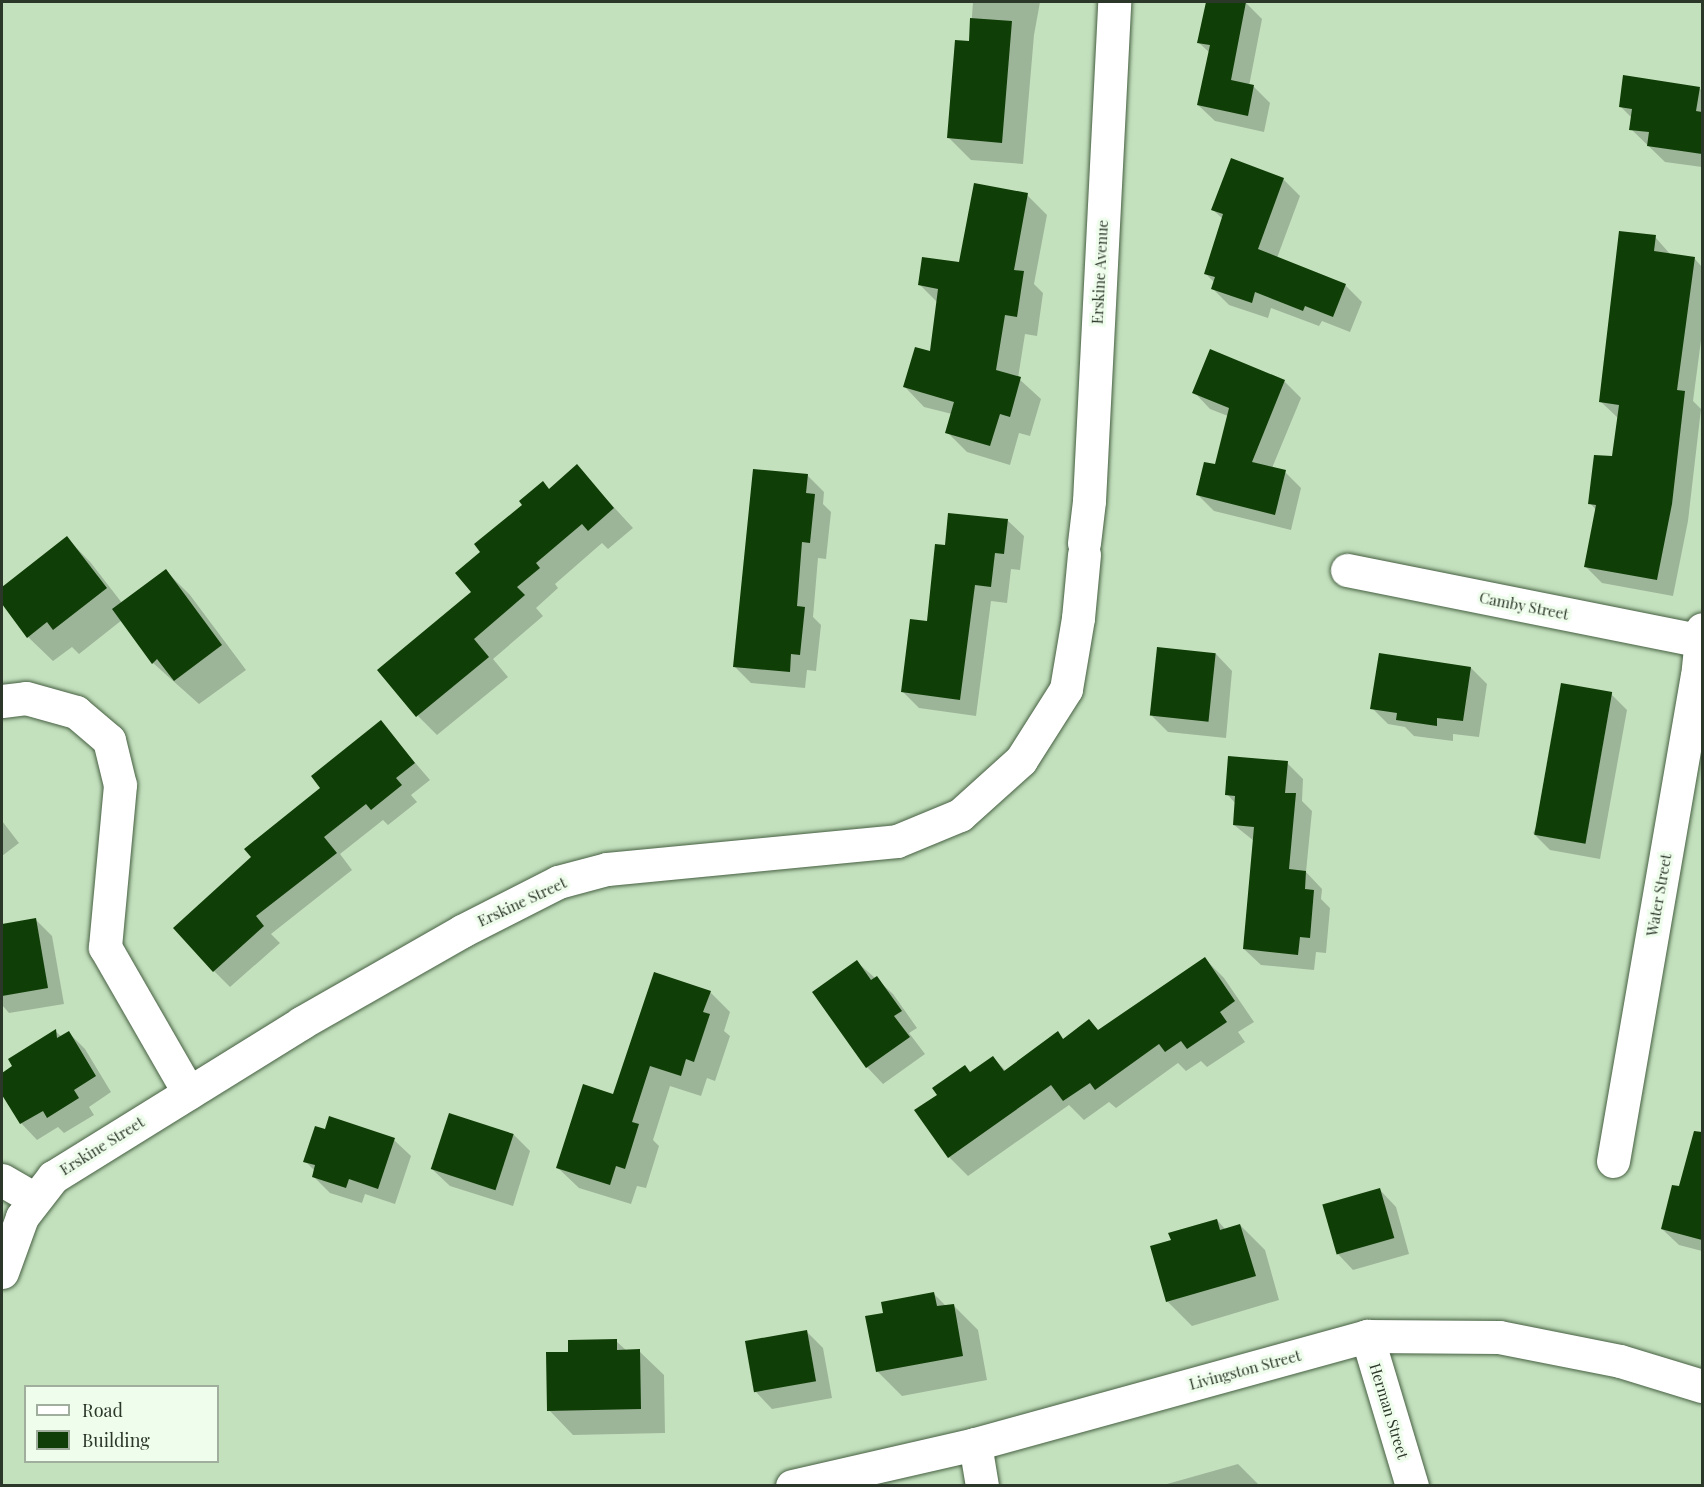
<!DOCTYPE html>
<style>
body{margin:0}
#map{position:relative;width:1704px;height:1487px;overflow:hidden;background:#c4e1be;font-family:"Playfair Display",serif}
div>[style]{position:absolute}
.shadow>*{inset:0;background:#0003}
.building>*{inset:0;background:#103e07;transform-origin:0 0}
.roads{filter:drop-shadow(0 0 2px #466042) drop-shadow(0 0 2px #466042)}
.street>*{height:33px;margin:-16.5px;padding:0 16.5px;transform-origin:16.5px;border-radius:16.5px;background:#fff}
.secondary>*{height:33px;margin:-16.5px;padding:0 16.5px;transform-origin:16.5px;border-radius:16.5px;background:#fff}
span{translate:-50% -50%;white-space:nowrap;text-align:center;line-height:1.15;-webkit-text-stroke:6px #eefdec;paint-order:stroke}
.street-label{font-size:15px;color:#2b3729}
.frame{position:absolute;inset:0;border:3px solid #2b3729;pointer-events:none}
.legend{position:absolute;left:24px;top:1385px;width:195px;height:78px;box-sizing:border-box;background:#eefdec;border:2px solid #a0ae9e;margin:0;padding:8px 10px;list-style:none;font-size:18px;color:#2b3729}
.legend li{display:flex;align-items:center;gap:12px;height:30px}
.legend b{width:30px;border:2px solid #a0ae9e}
</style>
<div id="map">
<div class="shadow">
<div style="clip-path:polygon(973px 2px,1040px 2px,1034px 35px,1023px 164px,971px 160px,949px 138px,970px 43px)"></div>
<div style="clip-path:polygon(1207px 2px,1246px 3px,1262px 19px,1249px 86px,1254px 87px,1270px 103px,1264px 132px,1215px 121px,1198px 105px,1210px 53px,1198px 42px)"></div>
<div style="clip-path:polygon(1699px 88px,1702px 91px,1702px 167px,1665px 162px,1631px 129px,1632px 118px,1620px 106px)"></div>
<div style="clip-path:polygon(1283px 179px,1300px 196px,1277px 258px,1345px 285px,1362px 302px,1350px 332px,1322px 321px,1319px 326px,1271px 308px,1268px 318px,1229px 305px,1213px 289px,1215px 283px,1205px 273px,1223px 219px,1213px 210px)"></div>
<div style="clip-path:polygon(1027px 195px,1047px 215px,1034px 284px,1043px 293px,1037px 336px,1025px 334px,1018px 378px,1041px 399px,1030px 436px,1019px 433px,1010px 465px,967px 452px,947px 432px,952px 414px,924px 407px,905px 387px,932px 353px,938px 303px,920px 285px,961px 264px)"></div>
<div style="clip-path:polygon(1655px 237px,1671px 255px,1694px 258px,1702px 267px,1702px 333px,1693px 401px,1701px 409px,1688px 521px,1673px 596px,1602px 583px,1585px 566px,1596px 510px,1590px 503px,1613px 458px,1618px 418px,1600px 401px)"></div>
<div style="clip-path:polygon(1284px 381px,1301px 398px,1272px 468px,1285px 472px,1301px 488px,1291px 530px,1214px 511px,1198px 495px,1216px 465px,1228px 416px,1210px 409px,1194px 392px)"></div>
<div style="clip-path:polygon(577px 467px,633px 528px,608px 549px,602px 543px,555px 584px,558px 588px,536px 608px,543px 616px,493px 659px,508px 677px,437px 735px,418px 716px,474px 592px,550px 490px)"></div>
<div style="clip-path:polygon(807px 475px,824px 492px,823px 504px,831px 512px,826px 559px,818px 558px,813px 617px,821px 625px,816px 671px,807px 670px,805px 688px,751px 683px,734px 666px)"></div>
<div style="clip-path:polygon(1007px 520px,1024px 536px,1020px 570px,1011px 569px,1007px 603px,991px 601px,976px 716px,919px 708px,903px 692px,929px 623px)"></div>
<div style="clip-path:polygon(67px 538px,91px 563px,122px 603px,166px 571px,190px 595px,246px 670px,199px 704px,153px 663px,122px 620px,79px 654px,72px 647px,53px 661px,28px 637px,2px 602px,2px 589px)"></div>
<div style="clip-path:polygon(1216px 654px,1232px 671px,1226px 738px,1168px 732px,1152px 716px)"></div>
<div style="clip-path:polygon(1471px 668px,1487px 684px,1479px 737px,1453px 734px,1453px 741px,1414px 736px,1405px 727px,1388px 724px,1372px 708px)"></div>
<div style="clip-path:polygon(1611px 694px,1627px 710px,1600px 859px,1550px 850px,1533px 833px)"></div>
<div style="clip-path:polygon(380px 722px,430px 780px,411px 795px,417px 802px,388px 825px,383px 820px,340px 854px,352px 870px,271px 934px,280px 943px,230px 987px,214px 971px,253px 857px,322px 788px)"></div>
<div style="clip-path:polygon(1287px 763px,1303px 779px,1302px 801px,1312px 811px,1306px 872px,1322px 889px,1321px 899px,1330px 908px,1326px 953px,1316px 952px,1314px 970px,1261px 965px,1244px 949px,1254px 841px,1234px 825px,1236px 804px,1227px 794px)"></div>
<div style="clip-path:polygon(2px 821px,19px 843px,2px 856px)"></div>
<div style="clip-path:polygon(36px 920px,52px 936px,64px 1004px,9px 1013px,2px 1005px,2px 926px)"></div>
<div style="clip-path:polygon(1205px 959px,1224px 978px,1254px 1022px,1238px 1032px,1245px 1042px,1207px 1067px,1201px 1061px,1186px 1071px,1178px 1063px,1116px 1108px,1109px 1102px,1084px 1120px,1069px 1105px,968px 1176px,949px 1157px,971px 1073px,993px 1058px,1006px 1071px,1057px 1033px,1064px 1040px,1089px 1021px,1099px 1031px)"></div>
<div style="clip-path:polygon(857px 962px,893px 994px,917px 1028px,909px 1033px,925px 1054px,883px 1084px,867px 1067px)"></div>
<div style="clip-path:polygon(710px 992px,730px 1012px,724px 1031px,730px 1036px,715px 1081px,707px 1078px,701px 1096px,670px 1086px,653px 1140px,659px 1146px,646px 1188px,637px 1186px,631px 1204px,579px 1188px,558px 1168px,614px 1096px)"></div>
<div style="clip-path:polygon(55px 1031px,62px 1037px,69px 1033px,85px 1049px,111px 1092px,89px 1107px,94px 1115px,64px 1133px,58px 1127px,37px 1140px,21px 1123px,2px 1092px,2px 1075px)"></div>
<div style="clip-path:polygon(325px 1131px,394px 1140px,411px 1156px,395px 1204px,365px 1194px,362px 1203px,330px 1193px,313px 1176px,315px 1171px,305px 1161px)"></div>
<div style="clip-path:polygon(514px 1135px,530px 1151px,513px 1206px,450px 1186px,433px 1170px)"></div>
<div style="clip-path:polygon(1683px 1176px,1702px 1181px,1702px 1251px,1679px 1245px,1662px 1229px)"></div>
<div style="clip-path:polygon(1380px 1190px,1396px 1207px,1409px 1254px,1353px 1270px,1337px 1253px)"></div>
<div style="clip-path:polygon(1217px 1220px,1226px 1230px,1240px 1225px,1265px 1250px,1279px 1300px,1192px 1326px,1167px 1301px,1173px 1241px)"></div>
<div style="clip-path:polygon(934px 1294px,946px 1306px,953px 1305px,978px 1330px,987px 1380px,902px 1396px,877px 1371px,885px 1315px)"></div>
<div style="clip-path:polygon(807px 1332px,823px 1348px,832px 1398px,772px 1409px,756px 1392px)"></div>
<div style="clip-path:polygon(616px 1341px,627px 1351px,639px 1351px,664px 1375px,665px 1433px,573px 1435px,549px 1410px,570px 1353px)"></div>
<div style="clip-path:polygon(1238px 1464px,1260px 1486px,1160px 1486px)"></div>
</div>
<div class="building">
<div style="clip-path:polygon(1206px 2px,1246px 2px,1231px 80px,1254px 85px,1248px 116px,1197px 105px,1210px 45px,1197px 43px)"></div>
<div style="clip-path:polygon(970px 18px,1012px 21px,1002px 143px,947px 138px,955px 40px,969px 41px)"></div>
<div style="clip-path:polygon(1623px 75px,1700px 87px,1696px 111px,1702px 112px,1702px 154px,1647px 146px,1649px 132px,1629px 130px,1632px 109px,1619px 107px)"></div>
<div style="clip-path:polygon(1231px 158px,1284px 178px,1258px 249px,1346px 284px,1333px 317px,1305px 306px,1303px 311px,1255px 292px,1252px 303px,1211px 289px,1215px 277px,1204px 274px,1223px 214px,1211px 210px)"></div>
<div style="clip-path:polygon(974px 183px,1028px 193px,1014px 270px,1024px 271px,1017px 317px,1005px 315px,996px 370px,1021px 377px,1010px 417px,1000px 414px,990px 446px,945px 433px,954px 402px,903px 387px,915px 347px,930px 351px,938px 289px,918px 285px,922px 257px,959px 262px)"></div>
<div style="clip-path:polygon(1619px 231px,1656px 235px,1654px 251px,1695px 257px,1677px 390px,1685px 391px,1672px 504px,1657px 580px,1584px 567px,1596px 505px,1588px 504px,1594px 455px,1612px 456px,1619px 405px,1599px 402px)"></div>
<div style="clip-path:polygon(1210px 349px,1285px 380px,1252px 462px,1286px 470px,1275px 515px,1196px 495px,1204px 462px,1215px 464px,1229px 408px,1192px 393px)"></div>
<div style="clip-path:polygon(577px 464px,614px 508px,588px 531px,582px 524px,536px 563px,540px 568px,517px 587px,525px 595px,474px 639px,489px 657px,416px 717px,377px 670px,471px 592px,455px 573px,480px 552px,474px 544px,522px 505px,519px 501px,543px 481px,549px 489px)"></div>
<div style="clip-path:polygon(753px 469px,808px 474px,806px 493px,815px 494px,810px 543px,802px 542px,797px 606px,805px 607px,800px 655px,791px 654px,790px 672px,733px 667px)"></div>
<div style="clip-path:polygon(948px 513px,1008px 519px,1004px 554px,995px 553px,991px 587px,975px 585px,960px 700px,901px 692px,910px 619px,927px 621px,935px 544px,945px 545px)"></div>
<div style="clip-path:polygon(67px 536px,107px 588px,53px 630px,47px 622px,27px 638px,2px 604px,2px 587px)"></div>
<div style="clip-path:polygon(166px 569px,222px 645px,174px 681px,157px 659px,152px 664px,112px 609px)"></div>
<div style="left:1157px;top:647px;width:59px;height:69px;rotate:6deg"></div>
<div style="clip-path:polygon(1379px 653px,1471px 667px,1463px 721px,1437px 718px,1437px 726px,1396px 720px,1397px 713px,1370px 709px)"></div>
<div style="left:1561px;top:683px;width:52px;height:154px;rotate:10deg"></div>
<div style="clip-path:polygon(381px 720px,415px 763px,396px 778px,402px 785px,371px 810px,366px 804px,324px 837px,337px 853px,256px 916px,264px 926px,213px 972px,173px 928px,251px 857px,244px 849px,320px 788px,311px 776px)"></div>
<div style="clip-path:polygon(1228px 756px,1288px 761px,1285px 793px,1296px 793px,1289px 869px,1306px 871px,1305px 889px,1314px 890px,1310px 938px,1300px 937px,1298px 955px,1243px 949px,1254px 827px,1233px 825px,1235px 796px,1225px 795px)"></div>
<div style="clip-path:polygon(36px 918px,48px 988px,2px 996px,2px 924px)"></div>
<div style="clip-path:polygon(1205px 957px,1235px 1001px,1220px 1012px,1227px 1022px,1187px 1049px,1181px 1041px,1165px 1052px,1159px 1044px,1095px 1090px,1090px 1083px,1063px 1101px,1051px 1085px,948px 1158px,914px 1110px,937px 1095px,932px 1088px,965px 1065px,970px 1072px,993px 1056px,1004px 1071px,1058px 1031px,1063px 1039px,1089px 1019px,1098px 1030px)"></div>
<div style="clip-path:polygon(857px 960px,871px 980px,877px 976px,902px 1011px,894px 1016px,910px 1037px,866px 1068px,812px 992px)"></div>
<div style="clip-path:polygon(654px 972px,711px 991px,703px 1012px,710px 1014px,694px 1062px,686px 1059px,681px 1076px,650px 1066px,632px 1122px,639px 1124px,625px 1169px,616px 1166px,610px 1185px,556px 1168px,583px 1084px,613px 1094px)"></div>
<div style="clip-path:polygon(56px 1029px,57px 1038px,69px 1031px,96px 1076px,74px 1090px,79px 1098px,47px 1118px,43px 1111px,20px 1124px,2px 1095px,2px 1073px,12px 1066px,8px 1059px)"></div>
<div style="left:449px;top:1113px;width:68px;height:59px;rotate:18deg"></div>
<div style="clip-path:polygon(329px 1116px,395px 1138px,378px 1189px,349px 1179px,346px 1188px,312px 1177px,315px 1165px,303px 1162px,315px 1126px,325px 1129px)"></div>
<div style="clip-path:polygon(1694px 1131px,1702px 1132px,1702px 1240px,1661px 1229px,1672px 1185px,1679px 1186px)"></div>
<div style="left:1380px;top:1188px;width:52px;height:60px;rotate:74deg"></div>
<div style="clip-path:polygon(1217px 1219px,1220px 1230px,1240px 1224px,1256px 1276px,1166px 1302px,1150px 1246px,1171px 1240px,1168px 1233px)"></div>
<div style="clip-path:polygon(934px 1292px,937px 1306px,954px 1304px,963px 1356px,876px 1372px,865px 1316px,883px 1313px,881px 1302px)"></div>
<div style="left:807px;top:1330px;width:52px;height:63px;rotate:80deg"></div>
<div style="clip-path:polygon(617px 1339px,617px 1350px,640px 1349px,641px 1409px,547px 1411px,546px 1352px,568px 1352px,568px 1340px)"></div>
</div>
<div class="roads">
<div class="street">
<div style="left:1084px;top:543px;width:42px;rotate:-83.2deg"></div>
<div style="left:1089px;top:501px;width:500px;rotate:-87.1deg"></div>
<div style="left:1347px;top:570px;width:361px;rotate:11.3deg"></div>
<div style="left:2px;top:701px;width:24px;rotate:-7deg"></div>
<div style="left:26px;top:698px;width:52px;rotate:15.6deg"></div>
<div style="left:76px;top:712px;width:43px;rotate:40.3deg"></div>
<div style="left:109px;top:740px;width:46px;rotate:76.3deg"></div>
<div style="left:120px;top:785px;width:163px;rotate:95.3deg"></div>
<div style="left:105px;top:947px;width:168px;rotate:60.1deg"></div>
<div style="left:1613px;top:1161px;width:491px;rotate:-80.2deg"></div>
<div style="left:1697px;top:677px;width:48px;rotate:-84.1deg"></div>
<div style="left:2px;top:1180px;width:38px;rotate:30deg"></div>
<div style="left:2px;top:1272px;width:59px;rotate:-70deg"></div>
<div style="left:22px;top:1217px;width:51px;rotate:-52.2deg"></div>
<div style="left:53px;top:1177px;width:292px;rotate:-31.8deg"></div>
<div style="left:301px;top:1023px;width:185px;rotate:-29.7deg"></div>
<div style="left:462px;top:931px;width:108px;rotate:-27deg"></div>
<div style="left:558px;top:882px;width:51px;rotate:-14.9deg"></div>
<div style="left:607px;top:869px;width:291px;rotate:-5.5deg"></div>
<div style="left:897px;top:841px;width:68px;rotate:-22.4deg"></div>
<div style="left:960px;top:815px;width:82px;rotate:-42deg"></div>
<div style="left:1021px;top:760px;width:84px;rotate:-57.6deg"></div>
<div style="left:1066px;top:689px;width:72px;rotate:-80.4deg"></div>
<div style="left:1078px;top:618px;width:64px;rotate:-84.6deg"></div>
<div style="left:1367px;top:1336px;width:157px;rotate:73.3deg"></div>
<div style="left:975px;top:1444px;width:43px;rotate:80.5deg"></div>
</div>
<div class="secondary">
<div style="left:792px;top:1486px;width:188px;rotate:-12.9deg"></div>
<div style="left:975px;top:1444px;width:407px;rotate:-15.4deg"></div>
<div style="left:1367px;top:1336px;width:132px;rotate:0.4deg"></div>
<div style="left:1499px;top:1337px;width:123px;rotate:11.2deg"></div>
<div style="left:1620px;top:1361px;width:86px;rotate:17deg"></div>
</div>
</div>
<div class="street-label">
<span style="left:1100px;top:272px;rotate:-87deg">Erskine Avenue</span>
<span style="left:1524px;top:606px;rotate:11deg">Camby Street</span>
<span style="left:1659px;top:895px;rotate:-80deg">Water Street</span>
<span style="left:522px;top:902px;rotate:-25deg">Erskine Street</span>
<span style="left:102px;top:1146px;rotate:-32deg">Erskine Street</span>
<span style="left:1245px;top:1370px;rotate:-15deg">Livingston Street</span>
<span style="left:1389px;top:1411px;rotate:73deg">Herman Street</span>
</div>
<div class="frame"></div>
<ul class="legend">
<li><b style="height:8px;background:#fff"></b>Road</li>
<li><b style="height:16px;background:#103e07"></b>Building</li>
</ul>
</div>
